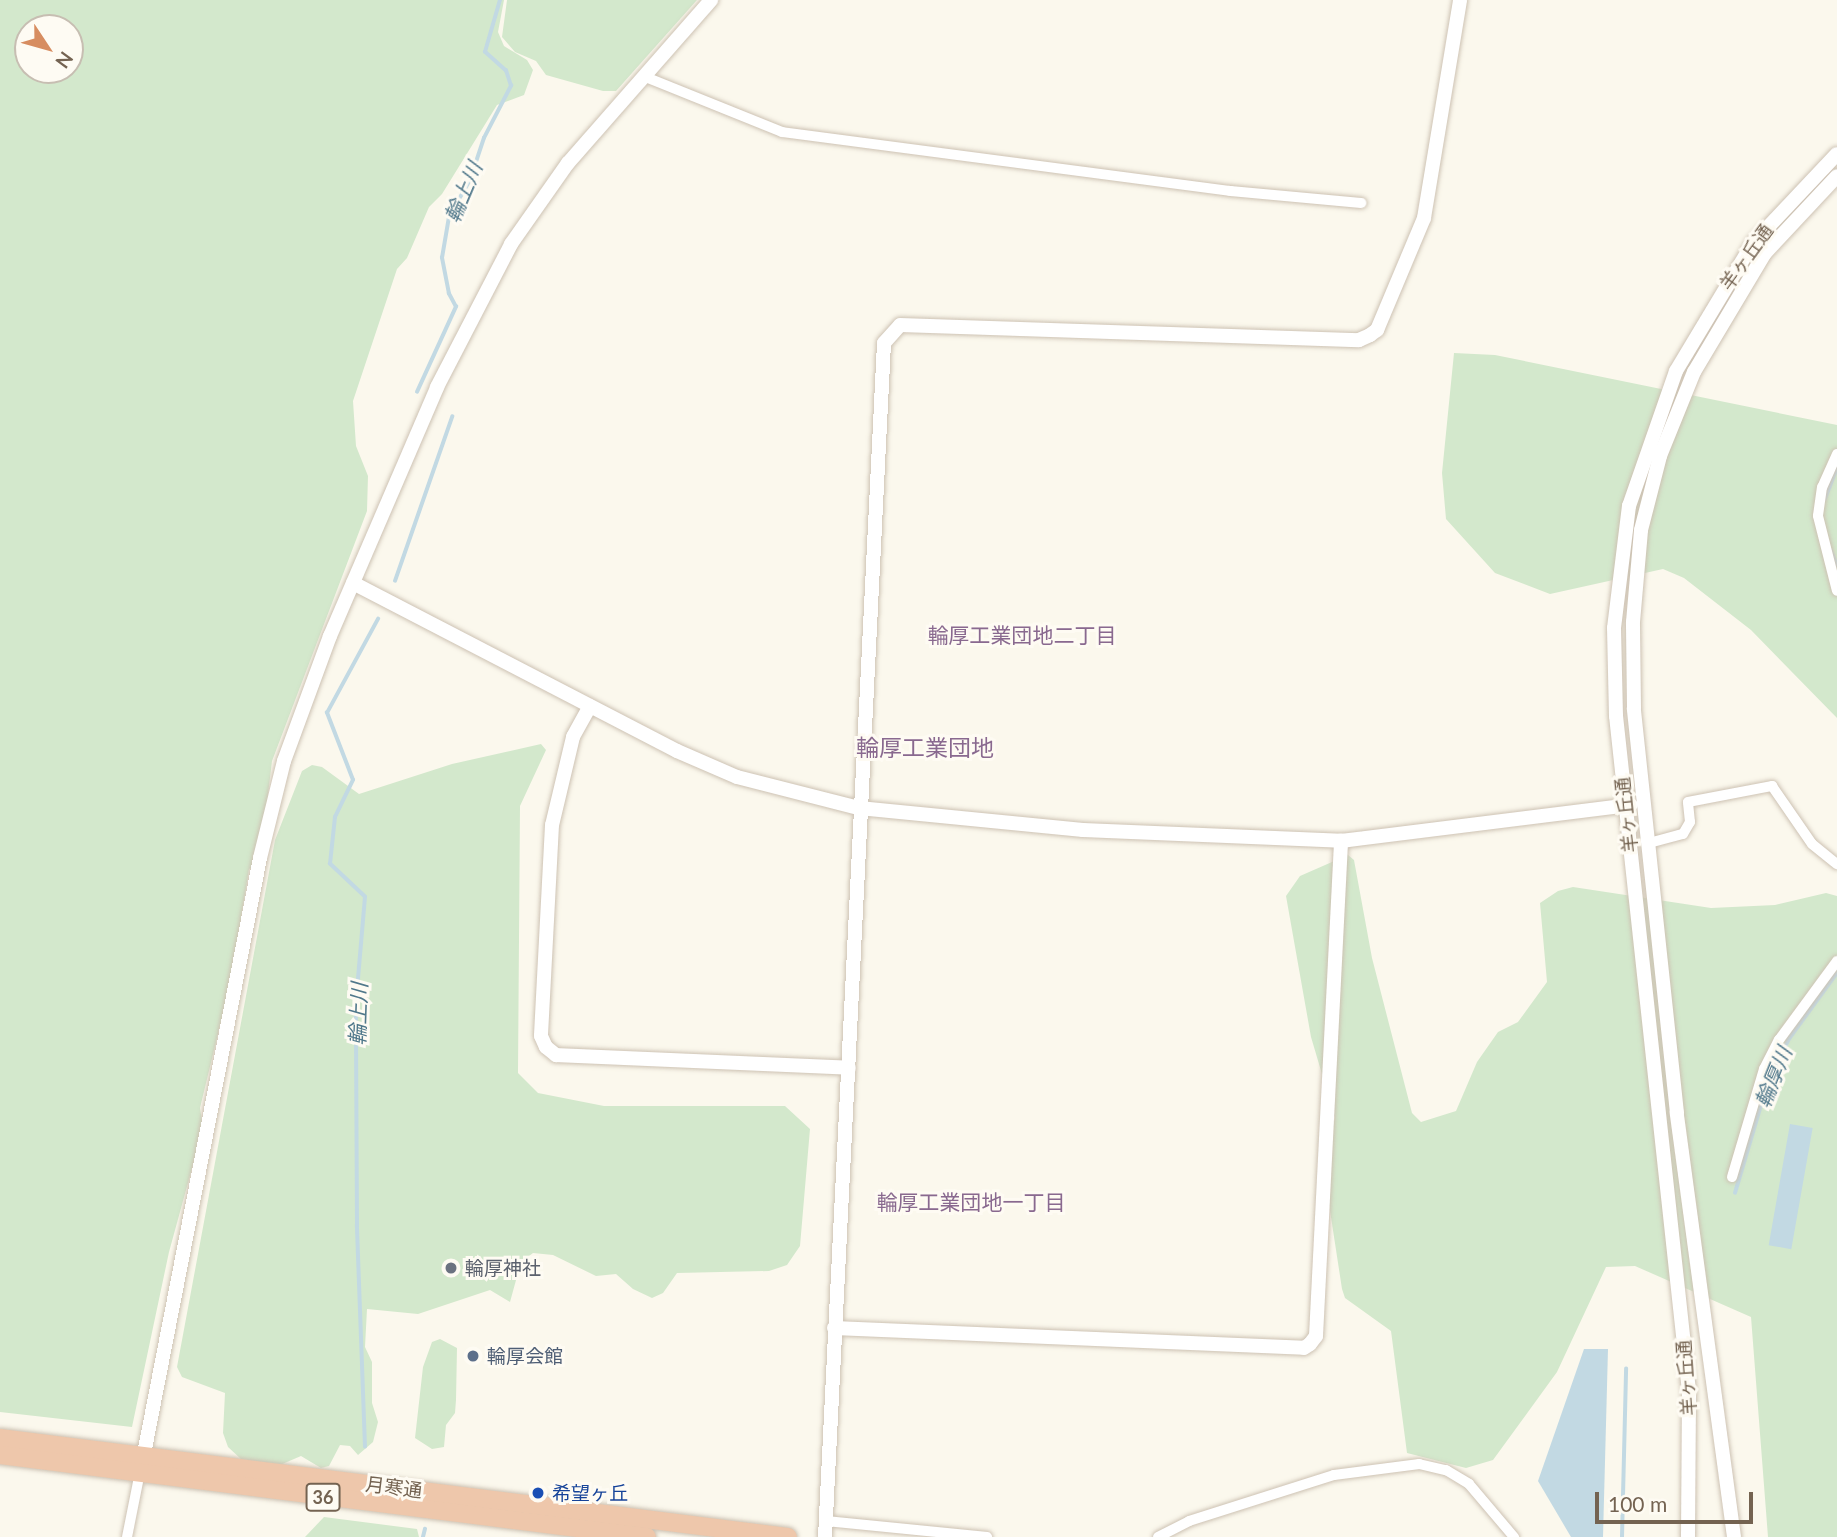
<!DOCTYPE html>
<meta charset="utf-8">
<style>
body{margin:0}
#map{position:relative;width:1837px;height:1537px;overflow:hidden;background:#fbf8ed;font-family:Lato,"Noto Sans JP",sans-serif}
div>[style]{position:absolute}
.green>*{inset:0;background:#d3e8cc}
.water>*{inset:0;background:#c2d9e3;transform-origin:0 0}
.stream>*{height:3.5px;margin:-1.75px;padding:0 1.75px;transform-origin:1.75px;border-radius:1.75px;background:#c2d9e3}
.roads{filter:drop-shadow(0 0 2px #cdc2b3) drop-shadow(0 0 2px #cdc2b3)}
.street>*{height:10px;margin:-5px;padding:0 5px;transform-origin:5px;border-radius:5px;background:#fff}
.secondary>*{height:14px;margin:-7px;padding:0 7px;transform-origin:7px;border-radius:7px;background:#fff}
.highway>*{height:18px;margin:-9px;padding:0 9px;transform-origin:9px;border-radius:9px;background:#eec7ab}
.dots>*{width:19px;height:19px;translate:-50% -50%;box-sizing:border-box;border:4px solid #fefbf3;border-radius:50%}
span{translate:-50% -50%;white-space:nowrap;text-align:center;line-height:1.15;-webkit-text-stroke:6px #fefbf3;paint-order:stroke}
.shield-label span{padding:2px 5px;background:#fefbf3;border:2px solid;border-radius:5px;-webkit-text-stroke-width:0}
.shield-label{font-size:18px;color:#746351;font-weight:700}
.street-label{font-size:19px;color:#746351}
.worship-label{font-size:19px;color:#5b616d}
.left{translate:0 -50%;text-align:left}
.service-label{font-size:19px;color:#4e5e75}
.transit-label{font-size:19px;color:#164399}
.water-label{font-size:21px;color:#50788b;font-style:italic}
.neighbourhood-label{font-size:21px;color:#89698f}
.quarter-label{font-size:23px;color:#89698f}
.north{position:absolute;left:14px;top:14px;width:70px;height:70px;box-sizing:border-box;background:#fefbf3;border:2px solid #c7beb2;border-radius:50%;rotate:126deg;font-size:19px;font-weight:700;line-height:28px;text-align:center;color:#746351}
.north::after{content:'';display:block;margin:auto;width:24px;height:32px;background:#d78d60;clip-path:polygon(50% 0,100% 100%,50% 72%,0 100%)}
.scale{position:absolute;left:1595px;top:1492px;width:158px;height:32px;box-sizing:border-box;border:4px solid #746351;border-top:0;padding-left:9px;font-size:21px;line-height:24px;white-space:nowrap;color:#746351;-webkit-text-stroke:5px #fefbf3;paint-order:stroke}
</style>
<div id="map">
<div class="green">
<div style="clip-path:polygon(evenodd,0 0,504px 0,498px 32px,504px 46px,527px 60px,533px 70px,524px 95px,497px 105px,442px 194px,429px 207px,407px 258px,397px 269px,353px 401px,356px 446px,368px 476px,367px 511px,272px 761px,264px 828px,253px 867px,249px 869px,231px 980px,200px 1108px,203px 1128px,169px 1252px,132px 1427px,0 1412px,0 0,28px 28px,70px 28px,70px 70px,28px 70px,28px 28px)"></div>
<div style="clip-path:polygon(507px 0,697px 0,616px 91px,603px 91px,546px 75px,536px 61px,515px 52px,502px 37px)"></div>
<div style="clip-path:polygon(1454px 353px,1495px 355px,1837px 425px,1837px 718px,1751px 630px,1684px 578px,1663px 569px,1550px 594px,1495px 573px,1446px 519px,1442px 473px)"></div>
<div style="clip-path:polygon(541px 744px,546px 750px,520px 806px,518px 1073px,538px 1093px,604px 1106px,785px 1106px,810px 1129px,800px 1246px,787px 1265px,769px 1271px,677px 1273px,663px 1293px,652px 1298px,633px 1289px,616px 1274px,596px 1276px,553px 1255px,533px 1253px,521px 1262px,510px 1302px,490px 1290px,418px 1314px,367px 1309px,365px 1347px,372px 1362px,372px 1403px,378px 1422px,373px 1442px,358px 1455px,350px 1446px,340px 1445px,329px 1466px,321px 1468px,301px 1456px,280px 1465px,241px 1459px,228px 1447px,223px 1433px,225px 1393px,182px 1377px,177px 1367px,275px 840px,302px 771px,312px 765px,322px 767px,359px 794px,452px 764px)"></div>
<div style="clip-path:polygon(1348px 855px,1354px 860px,1372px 958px,1412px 1113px,1421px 1122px,1456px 1111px,1477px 1062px,1498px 1032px,1518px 1022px,1547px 982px,1540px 903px,1558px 891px,1573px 887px,1711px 908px,1775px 905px,1826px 893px,1837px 896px,1837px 1537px,1768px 1537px,1751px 1317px,1635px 1266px,1606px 1267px,1557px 1372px,1493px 1460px,1466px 1468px,1407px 1453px,1391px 1331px,1345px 1298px,1342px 1289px,1323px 1165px,1335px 1118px,1311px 1037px,1286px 896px,1300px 876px)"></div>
<div style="clip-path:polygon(440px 1339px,457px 1348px,456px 1400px,455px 1413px,446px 1425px,444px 1447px,432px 1449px,415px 1438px,423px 1367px,432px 1342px)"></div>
<div style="clip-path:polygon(324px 1517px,417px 1529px,419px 1537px,305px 1537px)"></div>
</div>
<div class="water">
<div style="left:1790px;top:1124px;width:23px;height:123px;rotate:10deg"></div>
<div style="clip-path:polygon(1584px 1349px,1608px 1349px,1603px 1537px,1571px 1537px,1538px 1481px)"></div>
</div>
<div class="stream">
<div style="left:417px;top:392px;width:94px;rotate:-65.4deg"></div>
<div style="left:456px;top:307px;width:15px;rotate:-118deg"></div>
<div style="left:449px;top:294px;width:37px;rotate:-101deg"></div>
<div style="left:442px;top:258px;width:42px;rotate:-80.3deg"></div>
<div style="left:449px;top:217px;width:43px;rotate:-60.4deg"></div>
<div style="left:470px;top:180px;width:44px;rotate:-71.6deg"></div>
<div style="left:484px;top:138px;width:59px;rotate:-62.6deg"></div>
<div style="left:511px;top:86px;width:16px;rotate:-108deg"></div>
<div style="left:506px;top:71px;width:28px;rotate:-138deg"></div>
<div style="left:485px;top:52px;width:54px;rotate:-73.9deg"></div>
<div style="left:1825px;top:499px;width:33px;rotate:-69deg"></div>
<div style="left:1831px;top:550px;width:16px;rotate:68deg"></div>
<div style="left:395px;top:581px;width:174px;rotate:-70.8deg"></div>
<div style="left:1735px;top:1193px;width:120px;rotate:-73.5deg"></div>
<div style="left:1769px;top:1078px;width:44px;rotate:-62.9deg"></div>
<div style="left:1789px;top:1039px;width:82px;rotate:-54deg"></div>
<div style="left:365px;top:1447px;width:222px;rotate:-92.1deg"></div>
<div style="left:357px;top:1225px;width:223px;rotate:-90.3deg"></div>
<div style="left:356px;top:1002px;width:105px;rotate:-85.1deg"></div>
<div style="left:365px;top:897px;width:48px;rotate:-136.7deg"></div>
<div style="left:330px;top:864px;width:47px;rotate:-83.9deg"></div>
<div style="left:335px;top:817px;width:41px;rotate:-64.1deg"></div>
<div style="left:353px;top:780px;width:72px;rotate:-111.2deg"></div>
<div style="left:327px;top:713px;width:107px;rotate:-61.5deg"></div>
<div style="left:423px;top:1537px;width:8px;rotate:-76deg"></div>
<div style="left:1622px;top:1537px;width:168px;rotate:-88.6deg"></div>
</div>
<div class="roads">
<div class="street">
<div style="left:643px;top:76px;width:150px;rotate:21.9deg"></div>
<div style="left:782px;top:132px;width:452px;rotate:7.5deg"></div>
<div style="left:1230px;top:191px;width:132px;rotate:5.2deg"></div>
<div style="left:1837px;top:454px;width:36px;rotate:114deg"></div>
<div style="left:1822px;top:487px;width:29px;rotate:98deg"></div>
<div style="left:1818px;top:516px;width:77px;rotate:75.8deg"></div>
<div style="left:1649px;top:843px;width:35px;rotate:-15deg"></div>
<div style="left:1683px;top:834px;width:14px;rotate:-60deg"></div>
<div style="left:1690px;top:822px;width:20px;rotate:-96deg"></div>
<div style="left:1688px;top:802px;width:86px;rotate:-10.8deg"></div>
<div style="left:1772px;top:786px;width:70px;rotate:55.4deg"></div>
<div style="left:1812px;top:844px;width:32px;rotate:39deg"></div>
<div style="left:1732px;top:1177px;width:113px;rotate:-73.5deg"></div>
<div style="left:1764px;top:1069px;width:33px;rotate:-63deg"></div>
<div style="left:1779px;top:1040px;width:98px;rotate:-53.7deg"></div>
<div style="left:826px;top:1521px;width:162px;rotate:5.7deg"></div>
<div style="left:127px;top:1537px;width:66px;rotate:-78.7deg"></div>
<div style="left:1158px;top:1537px;width:35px;rotate:-27deg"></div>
<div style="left:1189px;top:1521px;width:152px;rotate:-17.6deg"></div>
<div style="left:1334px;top:1475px;width:86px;rotate:-7.4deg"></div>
<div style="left:1419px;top:1464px;width:28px;rotate:13deg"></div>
<div style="left:1446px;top:1470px;width:27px;rotate:31deg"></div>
<div style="left:1469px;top:1484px;width:70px;rotate:49.7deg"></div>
</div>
<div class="secondary">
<div style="left:353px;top:583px;width:365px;rotate:27.4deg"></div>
<div style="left:677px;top:751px;width:65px;rotate:23.4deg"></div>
<div style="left:737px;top:777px;width:126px;rotate:14.3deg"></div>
<div style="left:859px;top:808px;width:225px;rotate:5.6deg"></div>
<div style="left:1083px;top:830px;width:258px;rotate:2.4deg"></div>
<div style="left:1341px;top:841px;width:292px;rotate:-7.1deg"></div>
<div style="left:590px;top:706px;width:35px;rotate:119deg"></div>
<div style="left:573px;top:737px;width:90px;rotate:103.4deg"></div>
<div style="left:552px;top:825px;width:211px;rotate:93deg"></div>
<div style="left:541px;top:1036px;width:12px;rotate:66deg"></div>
<div style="left:546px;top:1047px;width:13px;rotate:39deg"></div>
<div style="left:556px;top:1055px;width:293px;rotate:2.5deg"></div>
<div style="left:834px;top:1328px;width:470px;rotate:2.4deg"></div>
<div style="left:1304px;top:1348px;width:7px;rotate:-34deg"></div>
<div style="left:1310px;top:1344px;width:10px;rotate:-53deg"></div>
<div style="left:1316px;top:1336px;width:496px;rotate:-87.1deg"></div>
<div style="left:142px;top:1464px;width:617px;rotate:-78.98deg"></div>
<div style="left:260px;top:858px;width:100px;rotate:-76.1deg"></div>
<div style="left:284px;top:761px;width:133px;rotate:-69.8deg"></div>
<div style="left:330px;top:636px;width:271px;rotate:-66.7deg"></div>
<div style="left:437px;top:387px;width:161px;rotate:-62.6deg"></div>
<div style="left:511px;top:244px;width:99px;rotate:-54.9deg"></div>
<div style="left:568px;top:163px;width:217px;rotate:-48.7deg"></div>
<div style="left:825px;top:1537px;width:1195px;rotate:-87.17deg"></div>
<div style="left:884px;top:343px;width:24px;rotate:-48deg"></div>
<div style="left:900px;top:325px;width:459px;rotate:1.9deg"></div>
<div style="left:1359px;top:340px;width:12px;rotate:-24deg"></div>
<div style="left:1370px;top:335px;width:9px;rotate:-36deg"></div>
<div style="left:1377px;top:330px;width:121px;rotate:-67.2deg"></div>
<div style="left:1424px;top:218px;width:221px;rotate:-80.6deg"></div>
<div style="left:1688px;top:1537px;width:146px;rotate:-89.6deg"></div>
<div style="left:1689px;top:1391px;width:679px;rotate:-96.17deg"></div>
<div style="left:1616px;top:716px;width:88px;rotate:-91.3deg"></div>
<div style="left:1614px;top:628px;width:123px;rotate:-83deg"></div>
<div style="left:1629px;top:506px;width:143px;rotate:-70.8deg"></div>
<div style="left:1676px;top:371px;width:149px;rotate:-59deg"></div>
<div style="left:1753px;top:243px;width:122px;rotate:-46.7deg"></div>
<div style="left:1734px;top:1537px;width:428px;rotate:-97.7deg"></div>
<div style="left:1677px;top:1113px;width:407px;rotate:-96.1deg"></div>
<div style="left:1634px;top:708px;width:86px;rotate:-90.7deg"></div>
<div style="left:1633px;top:622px;width:92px;rotate:-85deg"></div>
<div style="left:1641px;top:530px;width:76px;rotate:-75.6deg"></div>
<div style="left:1660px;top:456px;width:91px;rotate:-68deg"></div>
<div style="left:1694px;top:372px;width:139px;rotate:-59.2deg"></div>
<div style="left:1765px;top:253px;width:105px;rotate:-46.9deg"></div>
</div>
<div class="highway">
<div style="left:0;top:1438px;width:794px;rotate:7.16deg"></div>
<div style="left:0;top:1455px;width:652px;rotate:7.22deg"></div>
</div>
</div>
<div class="dots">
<div style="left:451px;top:1268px;background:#6b7280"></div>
<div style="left:473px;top:1356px;background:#5c6f8a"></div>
<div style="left:538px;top:1493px;background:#1a4fb4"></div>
</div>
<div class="shield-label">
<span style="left:323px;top:1497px">36</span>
</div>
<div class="street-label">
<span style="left:1746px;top:257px;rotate:-54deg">羊ヶ丘通</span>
<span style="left:1626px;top:815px;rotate:-96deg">羊ヶ丘通</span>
<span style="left:1686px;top:1378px;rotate:-94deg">羊ヶ丘通</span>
<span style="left:394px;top:1487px;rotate:7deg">月寒通</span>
</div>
<div class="worship-label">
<span class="left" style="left:465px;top:1268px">輪厚神社</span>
</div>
<div class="service-label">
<span class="left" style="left:487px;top:1356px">輪厚会館</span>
</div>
<div class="transit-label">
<span class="left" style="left:552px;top:1493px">希望ヶ丘</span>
</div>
<div class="water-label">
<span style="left:463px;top:192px;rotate:-67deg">輪上川</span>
<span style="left:358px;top:1014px;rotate:-88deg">輪上川</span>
<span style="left:1773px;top:1077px;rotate:-68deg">輪厚川</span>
</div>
<div class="neighbourhood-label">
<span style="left:1022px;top:635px">輪厚工業団地二丁目</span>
<span style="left:971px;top:1202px">輪厚工業団地一丁目</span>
</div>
<div class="quarter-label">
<span style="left:925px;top:747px">輪厚工業団地</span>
</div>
<div class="north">N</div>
<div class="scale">100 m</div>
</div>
